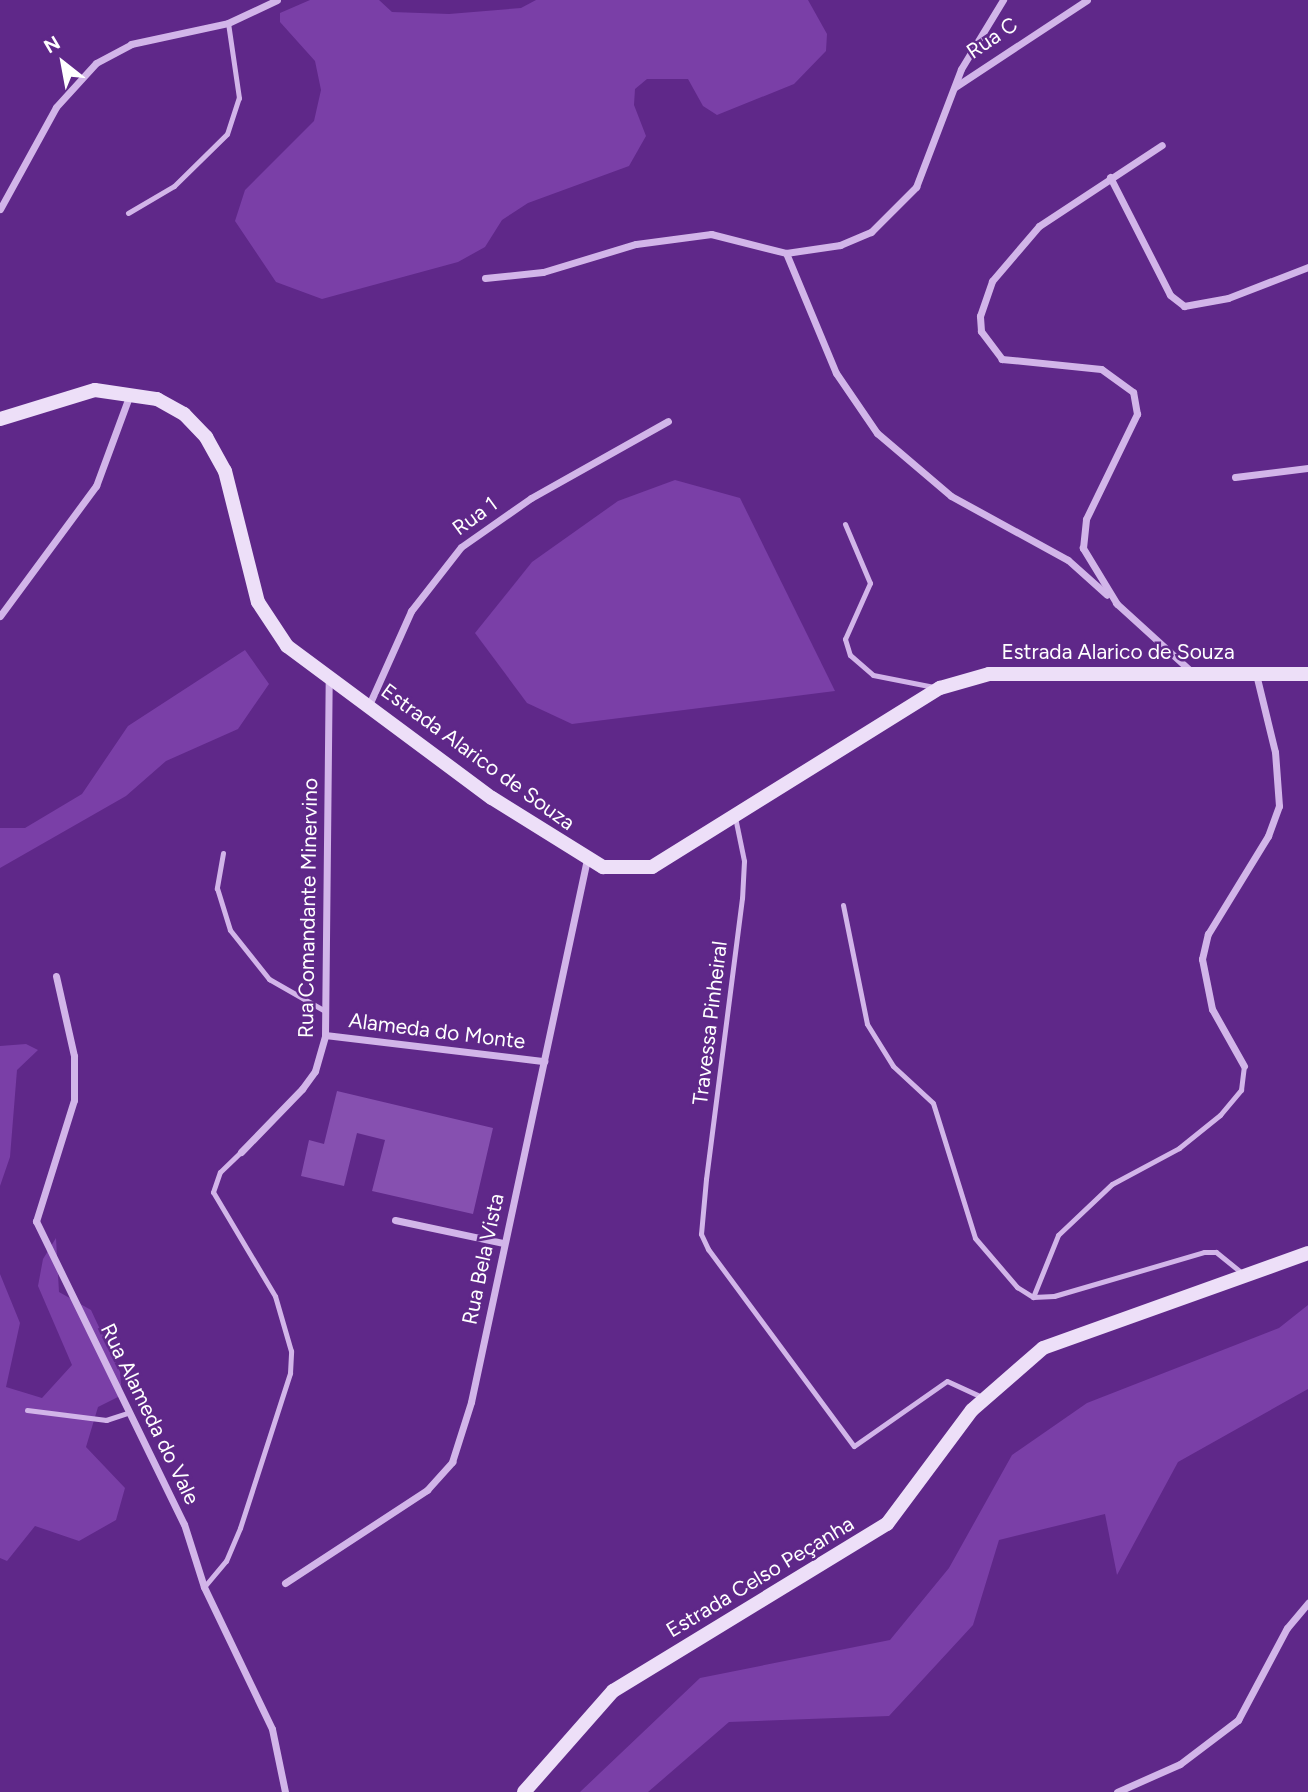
<!DOCTYPE html>
<meta charset="utf-8">
<style>
body{margin:0}
#map{position:relative;width:1308px;height:1792px;overflow:hidden;background:#5f2889;font-family:Figtree,sans-serif}
div>[style]{position:absolute}
.green>*{inset:0;background:#7a3fa7}
.building>*{inset:0;background:#8650b0}
.lane>*{height:5px;margin:-2.5px;padding:0 2.5px;transform-origin:2.5px;border-radius:2.5px;background:#d2b5e9}
.street>*{height:7px;margin:-3.5px;padding:0 3.5px;transform-origin:3.5px;border-radius:3.5px;background:#d2b5e9}
.secondary>*{height:14px;margin:-7px;padding:0 7px;transform-origin:7px;border-radius:7px;background:#eddff8}
span{translate:-50% -50%;white-space:nowrap;text-align:center;line-height:1.15;-webkit-text-stroke:5px #5f2889;paint-order:stroke}
.street-label{font-size:21px;color:#fff}
.north{position:absolute;left:28px;top:28px;width:70px;height:70px;-webkit-text-stroke:5px #5f2889;paint-order:stroke;rotate:329deg;font-size:19px;font-weight:700;line-height:28px;text-align:center;color:#fff}
.north::after{content:'';display:block;margin:auto;width:24px;height:32px;background:#fff;clip-path:polygon(50% 0,100% 100%,50% 72%,0 100%)}
</style>
<div id="map">
<div class="green">
<div style="clip-path:polygon(310px 0,379px 0,392px 12px,449px 14px,521px 8px,536px 0,808px 0,827px 34px,826px 51px,794px 84px,717px 115px,703px 106px,688px 79px,647px 79px,635px 89px,634px 105px,646px 136px,629px 166px,528px 203px,502px 220px,485px 247px,458px 262px,322px 299px,276px 282px,235px 221px,245px 190px,314px 121px,321px 90px,315px 61px,280px 22px,280px 13px)"></div>
<div style="clip-path:polygon(675px 480px,740px 498px,835px 691px,572px 724px,527px 703px,475px 633px,532px 562px,618px 501px)"></div>
<div style="clip-path:polygon(245px 650px,269px 684px,238px 729px,166px 761px,126px 796px,0 868px,0 828px,25px 828px,82px 794px,128px 726px)"></div>
<div style="clip-path:polygon(26px 1044px,38px 1050px,17px 1070px,10px 1157px,0 1186px,0 1046px)"></div>
<div style="clip-path:polygon(56px 1238px,59px 1292px,91px 1310px,120px 1372px,122px 1395px,98px 1407px,86px 1447px,125px 1488px,116px 1520px,79px 1541px,35px 1526px,7px 1561px,0 1558px,0 1274px,20px 1323px,6px 1387px,42px 1398px,72px 1365px,38px 1286px,43px 1259px)"></div>
<div style="clip-path:polygon(1308px 1305px,1308px 1389px,1178px 1462px,1117px 1575px,1105px 1514px,999px 1540px,973px 1625px,889px 1716px,729px 1722px,648px 1792px,580px 1792px,700px 1678px,890px 1640px,949px 1568px,1012px 1455px,1087px 1403px,1279px 1328px)"></div>
</div>
<div class="building">
<div style="clip-path:polygon(337px 1091px,493px 1128px,473px 1214px,372px 1191px,385px 1140px,357px 1133px,344px 1186px,301px 1176px,309px 1140px,324px 1144px)"></div>
</div>
<div class="lane">
<div style="left:128px;top:213px;width:53px;rotate:-30.4deg"></div>
<div style="left:174px;top:186px;width:74px;rotate:-44.5deg"></div>
<div style="left:227px;top:134px;width:38px;rotate:-72deg"></div>
<div style="left:239px;top:98px;width:76px;rotate:-98.3deg"></div>
<div style="left:845px;top:524px;width:64px;rotate:67deg"></div>
<div style="left:870px;top:583px;width:61px;rotate:114.1deg"></div>
<div style="left:845px;top:639px;width:17px;rotate:73deg"></div>
<div style="left:850px;top:655px;width:30px;rotate:41deg"></div>
<div style="left:873px;top:675px;width:62px;rotate:11.1deg"></div>
<div style="left:735px;top:817px;width:45px;rotate:78.4deg"></div>
<div style="left:744px;top:861px;width:37px;rotate:93deg"></div>
<div style="left:742px;top:898px;width:283px;rotate:97.3deg"></div>
<div style="left:706px;top:1179px;width:55px;rotate:95.2deg"></div>
<div style="left:701px;top:1234px;width:17px;rotate:65deg"></div>
<div style="left:708px;top:1249px;width:245px;rotate:53.5deg"></div>
<div style="left:854px;top:1446px;width:113px;rotate:-35deg"></div>
<div style="left:947px;top:1381px;width:41px;rotate:24.7deg"></div>
<div style="left:223px;top:853px;width:36px;rotate:100deg"></div>
<div style="left:217px;top:888px;width:44px;rotate:72.8deg"></div>
<div style="left:230px;top:930px;width:63px;rotate:51.5deg"></div>
<div style="left:269px;top:979px;width:64px;rotate:29.7deg"></div>
<div style="left:843px;top:905px;width:121px;rotate:78.6deg"></div>
<div style="left:867px;top:1024px;width:49px;rotate:58.2deg"></div>
<div style="left:893px;top:1066px;width:54px;rotate:42.8deg"></div>
<div style="left:933px;top:1103px;width:141px;rotate:72.7deg"></div>
<div style="left:975px;top:1238px;width:65px;rotate:49.4deg"></div>
<div style="left:1017px;top:1287px;width:19px;rotate:32deg"></div>
<div style="left:1033px;top:1297px;width:21px;rotate:-3deg"></div>
<div style="left:1054px;top:1296px;width:156px;rotate:-16.3deg"></div>
<div style="left:1204px;top:1252px;width:12px"></div>
<div style="left:1216px;top:1252px;width:36px;rotate:39deg"></div>
<div style="left:1033px;top:1297px;width:67px;rotate:-68deg"></div>
<div style="left:1058px;top:1235px;width:74px;rotate:-43.4deg"></div>
<div style="left:1112px;top:1184px;width:76px;rotate:-28.2deg"></div>
<div style="left:1179px;top:1148px;width:53px;rotate:-38.8deg"></div>
<div style="left:1220px;top:1115px;width:33px;rotate:-50deg"></div>
<div style="left:1241px;top:1090px;width:24px;rotate:-83deg"></div>
<div style="left:27px;top:1410px;width:80px;rotate:7.2deg"></div>
<div style="left:106px;top:1420px;width:22px;rotate:-18deg"></div>
<div style="left:204px;top:1587px;width:34px;rotate:-50deg"></div>
<div style="left:226px;top:1561px;width:36px;rotate:-67deg"></div>
<div style="left:240px;top:1528px;width:163px;rotate:-72.1deg"></div>
<div style="left:290px;top:1373px;width:22px;rotate:-87deg"></div>
<div style="left:291px;top:1351px;width:57px;rotate:-106.2deg"></div>
<div style="left:275px;top:1296px;width:121px;rotate:-120.8deg"></div>
<div style="left:213px;top:1192px;width:21px;rotate:-71deg"></div>
<div style="left:220px;top:1172px;width:29px;rotate:-44deg"></div>
</div>
<div class="street">
<div style="left:955px;top:87px;width:158px;rotate:-33.4deg"></div>
<div style="left:1110px;top:177px;width:132px;rotate:63deg"></div>
<div style="left:1170px;top:295px;width:18px;rotate:38deg"></div>
<div style="left:1184px;top:306px;width:45px;rotate:-10.3deg"></div>
<div style="left:1228px;top:298px;width:86px;rotate:-21.2deg"></div>
<div style="left:0;top:209px;width:116px;rotate:-61.2deg"></div>
<div style="left:56px;top:107px;width:59px;rotate:-47.7deg"></div>
<div style="left:96px;top:63px;width:40px;rotate:-28deg"></div>
<div style="left:131px;top:44px;width:99px;rotate:-12.2deg"></div>
<div style="left:228px;top:23px;width:54px;rotate:-25.1deg"></div>
<div style="left:786px;top:253px;width:130px;rotate:67.4deg"></div>
<div style="left:836px;top:373px;width:73px;rotate:55.7deg"></div>
<div style="left:877px;top:433px;width:97px;rotate:40.4deg"></div>
<div style="left:951px;top:496px;width:133px;rotate:28.7deg"></div>
<div style="left:1068px;top:560px;width:52px;rotate:41.9deg"></div>
<div style="left:485px;top:278px;width:58px;rotate:-5.9deg"></div>
<div style="left:543px;top:272px;width:97px;rotate:-16.8deg"></div>
<div style="left:636px;top:244px;width:76px;rotate:-7.6deg"></div>
<div style="left:711px;top:234px;width:77px;rotate:14.2deg"></div>
<div style="left:786px;top:253px;width:55px;rotate:-8.4deg"></div>
<div style="left:840px;top:245px;width:34px;rotate:-23deg"></div>
<div style="left:871px;top:232px;width:64px;rotate:-45deg"></div>
<div style="left:916px;top:187px;width:126px;rotate:-69.1deg"></div>
<div style="left:961px;top:69px;width:81px;rotate:-58.7deg"></div>
<div style="left:1235px;top:477px;width:74px;rotate:-7deg"></div>
<div style="left:1116px;top:603px;width:104px;rotate:42.3deg"></div>
<div style="left:1117px;top:604px;width:66px;rotate:-121.3deg"></div>
<div style="left:1083px;top:548px;width:29px;rotate:-84deg"></div>
<div style="left:1086px;top:519px;width:117px;rotate:-64.1deg"></div>
<div style="left:1137px;top:414px;width:22px;rotate:-100deg"></div>
<div style="left:1133px;top:392px;width:39px;rotate:-144deg"></div>
<div style="left:1101px;top:369px;width:100px;rotate:-174.2deg"></div>
<div style="left:1002px;top:359px;width:35px;rotate:-127deg"></div>
<div style="left:981px;top:331px;width:15px;rotate:-94deg"></div>
<div style="left:980px;top:316px;width:37px;rotate:-71deg"></div>
<div style="left:992px;top:281px;width:72px;rotate:-49.5deg"></div>
<div style="left:1039px;top:226px;width:147px;rotate:-33.4deg"></div>
<div style="left:0;top:616px;width:162px;rotate:-53.6deg"></div>
<div style="left:96px;top:486px;width:98px;rotate:-69.7deg"></div>
<div style="left:369px;top:705px;width:103px;rotate:-65.9deg"></div>
<div style="left:411px;top:611px;width:81px;rotate:-52deg"></div>
<div style="left:461px;top:547px;width:85px;rotate:-35deg"></div>
<div style="left:531px;top:498px;width:157px;rotate:-29.3deg"></div>
<div style="left:56px;top:976px;width:82px;rotate:77.3deg"></div>
<div style="left:74px;top:1056px;width:44px;rotate:90deg"></div>
<div style="left:74px;top:1100px;width:127px;rotate:107.4deg"></div>
<div style="left:36px;top:1221px;width:337px;rotate:64deg"></div>
<div style="left:184px;top:1524px;width:66px;rotate:72.4deg"></div>
<div style="left:204px;top:1587px;width:157px;rotate:64.4deg"></div>
<div style="left:272px;top:1729px;width:64px;rotate:78.3deg"></div>
<div style="left:325px;top:1035px;width:221px;rotate:6.8deg"></div>
<div style="left:1244px;top:1066px;width:65px;rotate:-119.3deg"></div>
<div style="left:1212px;top:1009px;width:51px;rotate:-101.3deg"></div>
<div style="left:1202px;top:959px;width:26px;rotate:-77deg"></div>
<div style="left:1208px;top:934px;width:115px;rotate:-58.5deg"></div>
<div style="left:1268px;top:836px;width:32px;rotate:-70deg"></div>
<div style="left:1279px;top:806px;width:54px;rotate:-94.2deg"></div>
<div style="left:1275px;top:752px;width:80px;rotate:-103.7deg"></div>
<div style="left:241px;top:1152px;width:88px;rotate:-45.9deg"></div>
<div style="left:302px;top:1089px;width:22px;rotate:-54deg"></div>
<div style="left:315px;top:1071px;width:37px;rotate:-74deg"></div>
<div style="left:325px;top:1035px;width:356px;rotate:-89.4deg"></div>
<div style="left:395px;top:1220px;width:110px;rotate:12deg"></div>
<div style="left:285px;top:1583px;width:170px;rotate:-33.2deg"></div>
<div style="left:427px;top:1490px;width:38px;rotate:-48deg"></div>
<div style="left:452px;top:1462px;width:63px;rotate:-72.4deg"></div>
<div style="left:471px;top:1402px;width:555px;rotate:-77.94deg"></div>
<div style="left:1117px;top:1792px;width:69px;rotate:-24deg"></div>
<div style="left:1180px;top:1764px;width:73px;rotate:-37.2deg"></div>
<div style="left:1238px;top:1720px;width:104px;rotate:-62deg"></div>
<div style="left:1287px;top:1628px;width:33px;rotate:-50deg"></div>
</div>
<div class="secondary">
<div style="left:0;top:419px;width:99px;rotate:-17deg"></div>
<div style="left:95px;top:390px;width:63px;rotate:8.3deg"></div>
<div style="left:157px;top:399px;width:31px;rotate:29deg"></div>
<div style="left:184px;top:414px;width:32px;rotate:46deg"></div>
<div style="left:206px;top:437px;width:39px;rotate:61deg"></div>
<div style="left:225px;top:471px;width:135px;rotate:75.9deg"></div>
<div style="left:258px;top:602px;width:53px;rotate:56.6deg"></div>
<div style="left:287px;top:646px;width:255px;rotate:36.6deg"></div>
<div style="left:492px;top:798px;width:131px;rotate:31.9deg"></div>
<div style="left:603px;top:867px;width:49px"></div>
<div style="left:652px;top:867px;width:339px;rotate:-31.9deg"></div>
<div style="left:940px;top:688px;width:51px;rotate:-15.9deg"></div>
<div style="left:989px;top:674px;width:319px"></div>
<div style="left:524px;top:1792px;width:135px;rotate:-48.6deg"></div>
<div style="left:613px;top:1691px;width:321px;rotate:-31.4deg"></div>
<div style="left:887px;top:1524px;width:142px;rotate:-53.3deg"></div>
<div style="left:972px;top:1410px;width:94px;rotate:-41.1deg"></div>
<div style="left:1043px;top:1348px;width:282px;rotate:-19.7deg"></div>
</div>
<div class="street-label">
<span style="left:992px;top:38px;rotate:-34deg">Rua C</span>
<span style="left:475px;top:516px;rotate:-36deg">Rua 1</span>
<span style="left:1118px;top:652px">Estrada Alarico de Souza</span>
<span style="left:478px;top:757px;rotate:36deg">Estrada Alarico de Souza</span>
<span style="left:308px;top:908px;rotate:-89deg">Rua Comandante Minervino</span>
<span style="left:710px;top:1023px;rotate:-83deg">Travessa Pinheiral</span>
<span style="left:437px;top:1031px;rotate:7deg">Alameda do Monte</span>
<span style="left:483px;top:1259px;rotate:-78deg">Rua Bela Vista</span>
<span style="left:150px;top:1414px;rotate:64deg">Rua Alameda do Vale</span>
<span style="left:760px;top:1577px;rotate:-31deg">Estrada Celso Peçanha</span>
</div>
<div class="north">N</div>
</div>
